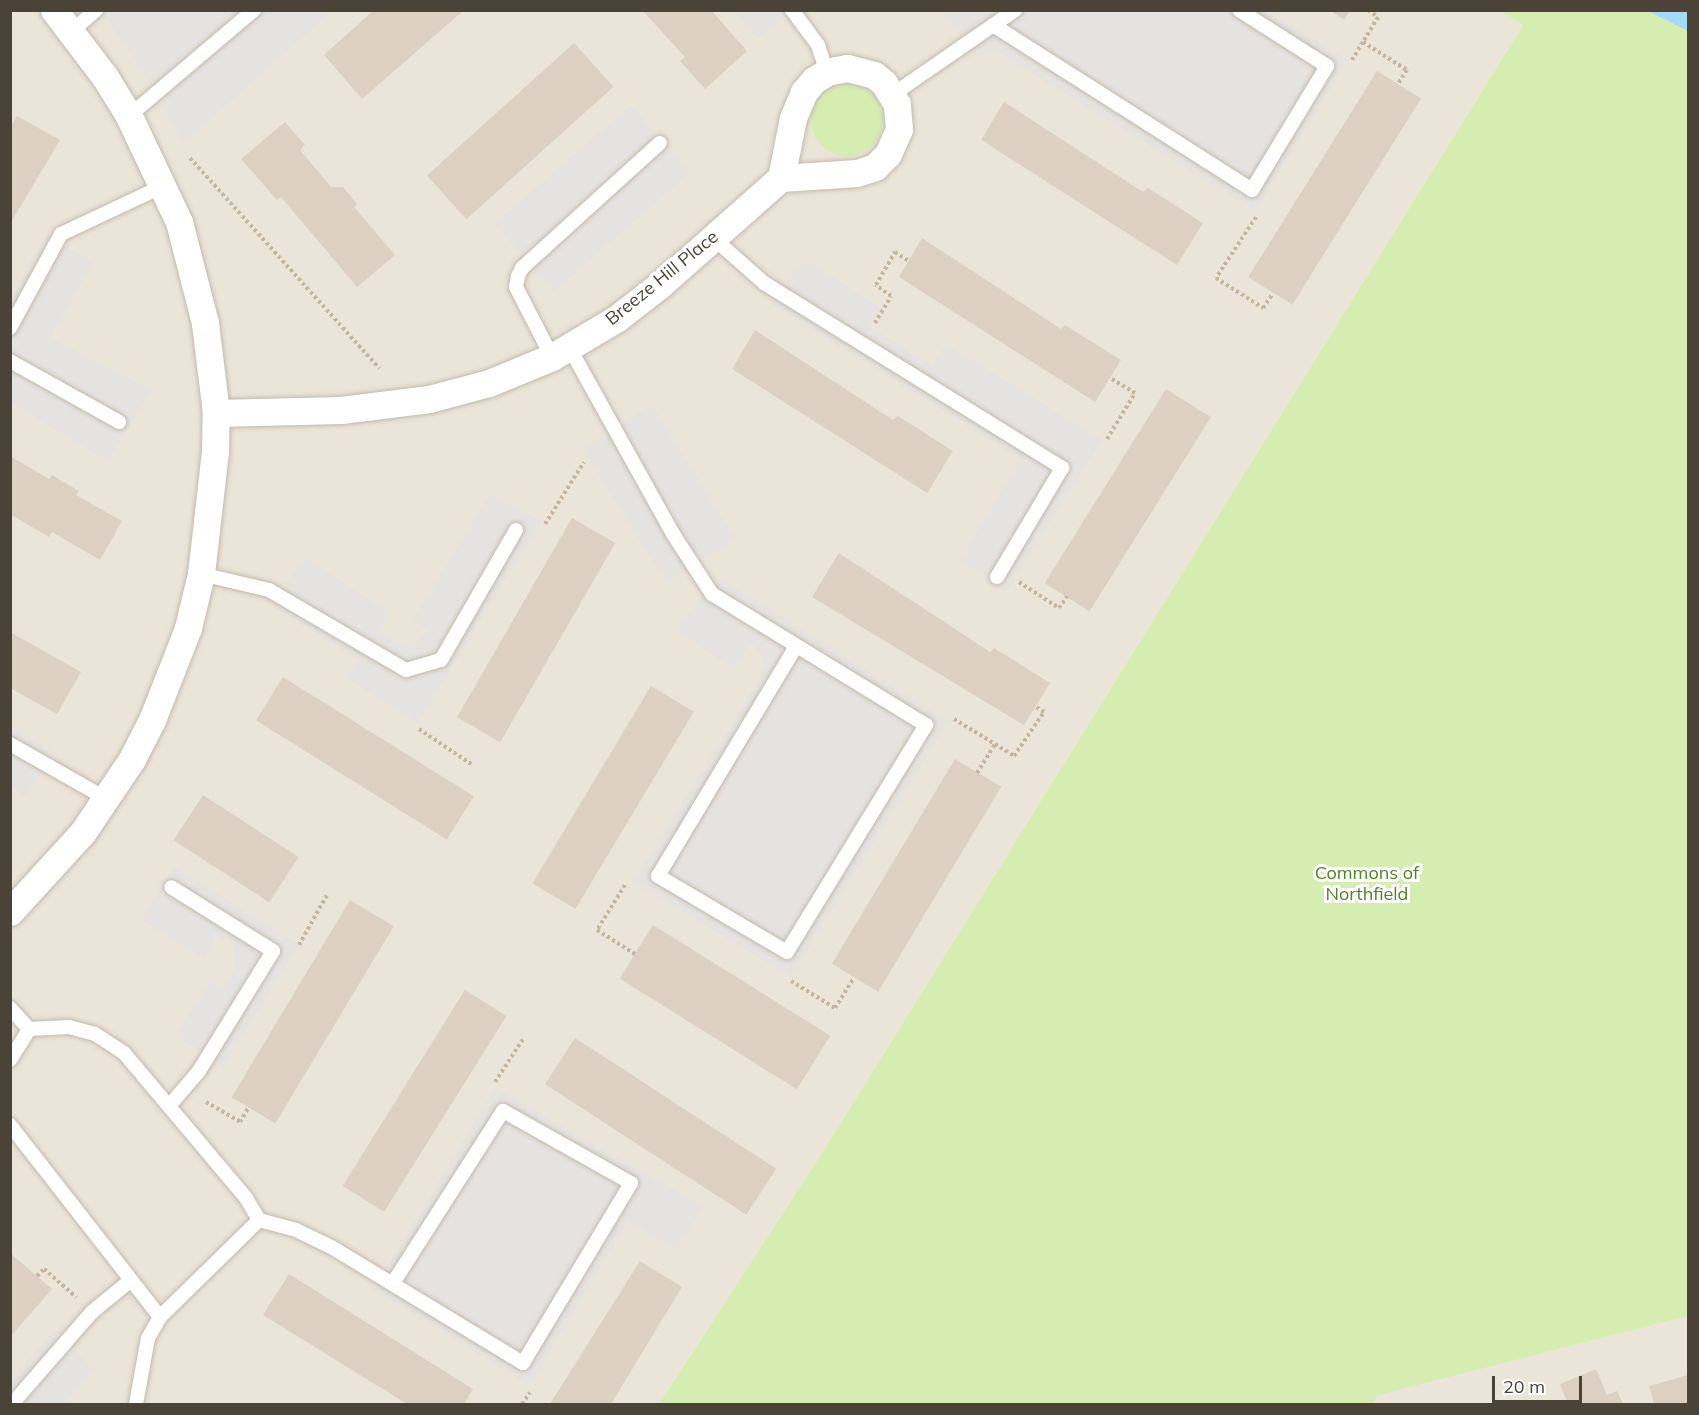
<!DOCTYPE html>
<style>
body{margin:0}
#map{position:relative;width:1699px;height:1415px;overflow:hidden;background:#f7f2eb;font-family:Mulish,sans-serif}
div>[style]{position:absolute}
.residential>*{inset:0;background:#ebe4d9}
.green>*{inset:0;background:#d6edb2}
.round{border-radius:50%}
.parking>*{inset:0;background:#e5e3e0;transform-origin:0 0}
.water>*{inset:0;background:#a5daf6}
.building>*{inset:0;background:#dcd0c3;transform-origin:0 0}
.path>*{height:4px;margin-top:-2px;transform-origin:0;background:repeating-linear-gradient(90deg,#c6b59d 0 3px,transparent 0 6px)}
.roads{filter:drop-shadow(0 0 2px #c3baad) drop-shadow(0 0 2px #c3baad)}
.lane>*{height:14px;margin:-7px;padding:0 7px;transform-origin:7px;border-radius:7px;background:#fff}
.street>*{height:27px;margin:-13.5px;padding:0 13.5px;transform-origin:13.5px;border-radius:13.5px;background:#fff}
span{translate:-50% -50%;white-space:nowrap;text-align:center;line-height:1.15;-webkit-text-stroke:6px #fff;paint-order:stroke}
.street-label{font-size:18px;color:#4c4338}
.park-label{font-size:18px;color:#4f8425}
.frame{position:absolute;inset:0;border:12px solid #4c4338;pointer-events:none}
.scale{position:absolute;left:1492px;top:1376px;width:90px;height:27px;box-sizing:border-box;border:3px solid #4c4338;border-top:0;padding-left:8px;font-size:18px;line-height:21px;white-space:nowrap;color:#4c4338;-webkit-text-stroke:4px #fff;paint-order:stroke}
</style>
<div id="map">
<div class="residential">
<div style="clip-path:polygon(1500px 10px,1523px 25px,827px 1145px,659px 1404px,11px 1404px,10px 11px)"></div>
<div style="clip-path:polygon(1506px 1174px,1688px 1280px,1688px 1404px,1372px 1404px)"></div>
</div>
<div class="green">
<div style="clip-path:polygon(1500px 11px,1688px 11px,1688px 1316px,1378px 1395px,1372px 1404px,659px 1404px,827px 1145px,1523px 25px)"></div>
<div class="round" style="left:811px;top:84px;width:72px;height:72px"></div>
</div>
<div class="parking">
<div style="clip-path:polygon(101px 11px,332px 11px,183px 144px,143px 71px)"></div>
<div style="clip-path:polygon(734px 11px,791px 11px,758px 39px)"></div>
<div style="clip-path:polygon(1268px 11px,1348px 60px,1256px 211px,997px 52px,976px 57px,943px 12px)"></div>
<div style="left:631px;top:105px;width:90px;height:181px;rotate:49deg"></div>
<div style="clip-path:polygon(46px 234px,93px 262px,51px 338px,152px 390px,108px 461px,11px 403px,11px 301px)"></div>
<div style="clip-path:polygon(804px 259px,881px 308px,869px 326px,932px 365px,946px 344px,1102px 440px,1007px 592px,960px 560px,1021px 459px,771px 304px)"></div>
<div style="left:652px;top:405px;width:158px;height:82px;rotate:58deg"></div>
<div style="clip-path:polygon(490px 494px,542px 521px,418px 723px,346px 678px,358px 659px,272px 606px,304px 557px,389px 612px,378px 631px,393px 641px,414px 646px,428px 630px,413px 619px)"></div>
<div style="clip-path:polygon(717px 576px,949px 721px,791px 977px,633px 882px,761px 675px,764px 661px,752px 642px,733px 669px,677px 630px)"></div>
<div style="clip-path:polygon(10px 725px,50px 748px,27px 797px,11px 787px)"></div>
<div style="clip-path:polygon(174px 866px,299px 945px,224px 1066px,175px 1036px,210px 981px,223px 988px,235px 970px,233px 944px,216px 935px,204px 959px,141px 919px)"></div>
<div style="clip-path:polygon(495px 1087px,703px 1206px,677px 1250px,628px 1222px,530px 1386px,373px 1290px)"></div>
<div style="clip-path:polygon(56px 1328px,93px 1370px,64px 1404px,11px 1404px,11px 1380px)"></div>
</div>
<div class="water">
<div style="clip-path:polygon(1648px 11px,1688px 11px,1688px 31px)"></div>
</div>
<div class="building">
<div style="clip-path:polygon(374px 10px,464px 10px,362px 99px,324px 55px)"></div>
<div style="clip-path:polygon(642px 10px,711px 10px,747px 51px,705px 89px,680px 61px,685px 57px)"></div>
<div style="clip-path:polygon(1330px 10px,1350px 10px,1344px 20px)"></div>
<div style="left:574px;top:43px;width:59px;height:198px;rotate:48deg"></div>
<div style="left:1377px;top:71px;width:52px;height:243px;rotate:32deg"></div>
<div style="clip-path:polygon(1004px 102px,1143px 192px,1148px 188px,1203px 223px,1177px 265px,981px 140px)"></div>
<div style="clip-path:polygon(17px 116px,60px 140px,10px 224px,10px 127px)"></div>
<div style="clip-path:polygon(285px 122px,305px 145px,300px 150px,331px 187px,343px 187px,357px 204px,354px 207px,395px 255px,357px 287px,281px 197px,277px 200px,241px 159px)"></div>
<div style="clip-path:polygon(922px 238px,1061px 329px,1065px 325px,1121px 360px,1095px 402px,899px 277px)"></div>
<div style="clip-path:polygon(755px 330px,893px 420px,898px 416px,953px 451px,927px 493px,732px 369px)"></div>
<div style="left:1166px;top:389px;width:53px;height:229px;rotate:32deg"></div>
<div style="clip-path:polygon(10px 456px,49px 479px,52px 475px,79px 491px,76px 495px,122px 521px,100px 560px,52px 532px,49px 537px,10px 514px)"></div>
<div style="left:572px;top:518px;width:50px;height:230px;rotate:30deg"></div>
<div style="clip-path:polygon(839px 553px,990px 652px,994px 648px,1050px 683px,1024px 725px,812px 597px)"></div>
<div style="clip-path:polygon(10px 632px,81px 672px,57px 714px,10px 688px)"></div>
<div style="left:283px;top:677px;width:225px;height:51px;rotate:32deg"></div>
<div style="left:651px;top:686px;width:50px;height:230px;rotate:31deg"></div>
<div style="left:955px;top:759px;width:54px;height:239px;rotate:31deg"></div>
<div style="left:203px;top:795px;width:114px;height:54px;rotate:33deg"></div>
<div style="left:350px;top:900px;width:51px;height:230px;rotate:31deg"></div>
<div style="left:653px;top:925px;width:209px;height:63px;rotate:32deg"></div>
<div style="left:465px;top:990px;width:49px;height:231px;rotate:32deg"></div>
<div style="left:575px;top:1038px;width:240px;height:55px;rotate:33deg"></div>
<div style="clip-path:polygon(10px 1253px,52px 1289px,10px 1337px)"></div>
<div style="clip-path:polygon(640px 1261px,682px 1287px,611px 1404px,550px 1404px)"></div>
<div style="clip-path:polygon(289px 1274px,473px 1389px,464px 1404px,407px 1404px,263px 1315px)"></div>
<div style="clip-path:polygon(1596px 1369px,1607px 1395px,1617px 1391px,1623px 1404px,1568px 1404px,1560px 1384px)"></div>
<div style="clip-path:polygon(1688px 1375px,1688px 1404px,1654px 1404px,1649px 1386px)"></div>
</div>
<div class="path">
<div style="left:1368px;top:10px;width:12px;rotate:35deg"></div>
<div style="left:1378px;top:17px;width:29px;rotate:121deg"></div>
<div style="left:1363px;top:42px;width:52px;rotate:32.5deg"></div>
<div style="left:1407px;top:70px;width:17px;rotate:123deg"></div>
<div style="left:1352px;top:60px;width:21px;rotate:-59deg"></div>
<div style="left:190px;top:158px;width:283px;rotate:48deg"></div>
<div style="left:1256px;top:217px;width:73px;rotate:123.3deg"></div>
<div style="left:1216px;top:278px;width:56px;rotate:32.6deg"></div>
<div style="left:1263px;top:308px;width:18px;rotate:-56deg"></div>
<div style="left:875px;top:323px;width:31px;rotate:-59deg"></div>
<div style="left:891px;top:296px;width:19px;rotate:-144deg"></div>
<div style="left:876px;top:285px;width:38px;rotate:-60deg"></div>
<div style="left:895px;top:252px;width:17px;rotate:33deg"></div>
<div style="left:1107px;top:439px;width:54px;rotate:-58.7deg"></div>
<div style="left:1135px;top:393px;width:29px;rotate:-149deg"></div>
<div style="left:545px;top:524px;width:73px;rotate:-57.8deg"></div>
<div style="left:1019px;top:582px;width:48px;rotate:33deg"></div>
<div style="left:1059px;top:608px;width:14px;rotate:-56deg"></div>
<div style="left:954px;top:719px;width:48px;rotate:31.4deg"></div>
<div style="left:419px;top:729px;width:63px;rotate:33.9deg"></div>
<div style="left:977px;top:773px;width:34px;rotate:-58deg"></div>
<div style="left:995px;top:744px;width:22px;rotate:32deg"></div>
<div style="left:1014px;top:756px;width:53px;rotate:-55.7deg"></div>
<div style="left:1044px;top:712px;width:9px;rotate:-148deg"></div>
<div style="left:625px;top:885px;width:53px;rotate:121.9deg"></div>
<div style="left:597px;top:930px;width:45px;rotate:32.3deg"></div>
<div style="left:299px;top:945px;width:57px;rotate:-60.8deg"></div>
<div style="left:791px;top:981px;width:52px;rotate:31.5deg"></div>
<div style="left:835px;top:1008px;width:36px;rotate:-58deg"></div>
<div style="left:495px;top:1082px;width:51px;rotate:-56.9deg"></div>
<div style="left:206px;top:1102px;width:39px;rotate:30deg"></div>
<div style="left:240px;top:1122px;width:17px;rotate:-59deg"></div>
<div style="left:37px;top:1276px;width:10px;rotate:-45deg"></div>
<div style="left:44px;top:1269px;width:43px;rotate:41.2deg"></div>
<div style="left:522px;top:1404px;width:14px;rotate:-56deg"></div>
</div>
<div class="roads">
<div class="lane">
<div style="left:792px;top:10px;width:44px;rotate:53.4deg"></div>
<div style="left:818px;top:45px;width:28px;rotate:72deg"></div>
<div style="left:993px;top:25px;width:307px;rotate:32.5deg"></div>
<div style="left:1252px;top:190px;width:145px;rotate:-58.8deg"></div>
<div style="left:1327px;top:66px;width:104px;rotate:-147.5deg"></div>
<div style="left:72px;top:31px;width:32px;rotate:-41deg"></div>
<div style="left:892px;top:95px;width:150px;rotate:-34.6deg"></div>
<div style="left:129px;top:116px;width:164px;rotate:-40.3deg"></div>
<div style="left:712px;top:237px;width:69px;rotate:41.5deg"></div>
<div style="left:764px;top:283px;width:351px;rotate:31.8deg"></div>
<div style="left:1062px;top:468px;width:127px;rotate:120.8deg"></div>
<div style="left:10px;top:328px;width:107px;rotate:-61.5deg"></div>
<div style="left:61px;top:234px;width:115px;rotate:-25.2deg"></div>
<div style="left:569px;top:347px;width:214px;rotate:60.9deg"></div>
<div style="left:673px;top:534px;width:72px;rotate:57deg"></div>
<div style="left:712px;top:594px;width:251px;rotate:31.5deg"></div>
<div style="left:926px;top:725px;width:266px;rotate:121.5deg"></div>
<div style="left:787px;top:952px;width:150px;rotate:-149.5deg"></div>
<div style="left:658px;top:876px;width:268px;rotate:-59deg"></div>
<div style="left:552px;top:357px;width:79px;rotate:-117.2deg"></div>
<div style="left:516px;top:287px;width:11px;rotate:-80deg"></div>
<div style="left:518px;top:276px;width:9px;rotate:-63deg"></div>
<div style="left:522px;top:268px;width:186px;rotate:-42.2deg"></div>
<div style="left:10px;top:361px;width:125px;rotate:29.2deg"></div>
<div style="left:201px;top:574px;width:70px;rotate:13.2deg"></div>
<div style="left:269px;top:590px;width:159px;rotate:30.3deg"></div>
<div style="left:406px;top:670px;width:36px;rotate:-16deg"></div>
<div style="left:441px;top:660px;width:150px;rotate:-60deg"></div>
<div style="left:10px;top:744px;width:112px;rotate:29.6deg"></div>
<div style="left:10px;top:1008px;width:28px;rotate:48deg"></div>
<div style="left:29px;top:1029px;width:40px;rotate:-2.9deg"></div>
<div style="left:69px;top:1027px;width:27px;rotate:15deg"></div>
<div style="left:95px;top:1034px;width:35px;rotate:33deg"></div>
<div style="left:124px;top:1053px;width:189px;rotate:49.9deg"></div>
<div style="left:246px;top:1198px;width:26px;rotate:59deg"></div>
<div style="left:259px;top:1220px;width:38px;rotate:15deg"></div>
<div style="left:296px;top:1230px;width:41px;rotate:25.9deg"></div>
<div style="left:333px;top:1248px;width:222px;rotate:31.2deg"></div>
<div style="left:523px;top:1363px;width:210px;rotate:-59deg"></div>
<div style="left:631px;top:1183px;width:147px;rotate:-150.6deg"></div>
<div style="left:503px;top:1111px;width:204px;rotate:122.6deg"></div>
<div style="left:10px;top:1060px;width:36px;rotate:-58deg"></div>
<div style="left:169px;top:1106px;width:46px;rotate:-49.4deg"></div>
<div style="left:199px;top:1071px;width:141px;rotate:-58.3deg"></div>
<div style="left:273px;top:951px;width:120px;rotate:-147.9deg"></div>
<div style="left:10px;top:1125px;width:244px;rotate:52deg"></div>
<div style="left:160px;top:1317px;width:139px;rotate:-44.4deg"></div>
<div style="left:12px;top:1404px;width:122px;rotate:-49deg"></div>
<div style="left:92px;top:1312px;width:50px;rotate:-39.4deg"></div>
<div style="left:136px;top:1404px;width:67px;rotate:-79.7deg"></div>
<div style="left:148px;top:1338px;width:24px;rotate:-60deg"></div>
</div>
<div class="street">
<div style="left:216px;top:413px;width:125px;rotate:-1.4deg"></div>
<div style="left:341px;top:410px;width:89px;rotate:-7.1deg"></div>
<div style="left:429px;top:399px;width:62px;rotate:-14.9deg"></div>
<div style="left:489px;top:383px;width:68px;rotate:-22.4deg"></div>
<div style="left:552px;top:357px;width:74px;rotate:-30.7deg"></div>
<div style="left:616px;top:319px;width:57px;rotate:-37.9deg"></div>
<div style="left:661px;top:284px;width:160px;rotate:-41.5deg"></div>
<div style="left:781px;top:178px;width:76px;rotate:-3.8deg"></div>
<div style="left:857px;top:173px;width:19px;rotate:-18deg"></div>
<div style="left:875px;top:167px;width:18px;rotate:-45deg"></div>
<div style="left:888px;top:154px;width:27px;rotate:-66deg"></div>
<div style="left:899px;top:129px;width:25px;rotate:-95deg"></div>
<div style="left:897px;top:104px;width:25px;rotate:-122deg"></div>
<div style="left:884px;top:83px;width:13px;rotate:-141deg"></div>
<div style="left:874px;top:75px;width:28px;rotate:-165deg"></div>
<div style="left:847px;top:68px;width:20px;rotate:169deg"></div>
<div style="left:827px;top:72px;width:15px;rotate:148deg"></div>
<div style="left:814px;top:80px;width:16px;rotate:130deg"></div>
<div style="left:804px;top:92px;width:28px;rotate:113deg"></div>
<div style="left:793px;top:118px;width:61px;rotate:101.3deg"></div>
<div style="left:10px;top:912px;width:108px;rotate:-47.6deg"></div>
<div style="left:83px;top:832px;width:88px;rotate:-56.1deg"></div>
<div style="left:132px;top:759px;width:44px;rotate:-62.9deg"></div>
<div style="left:152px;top:720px;width:99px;rotate:-68.6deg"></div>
<div style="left:188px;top:628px;width:56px;rotate:-76.5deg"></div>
<div style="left:201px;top:574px;width:123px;rotate:-83.5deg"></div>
<div style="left:215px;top:452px;width:39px;rotate:-89deg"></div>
<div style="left:216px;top:413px;width:91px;rotate:-97deg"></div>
<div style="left:205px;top:323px;width:104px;rotate:-104.4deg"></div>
<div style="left:179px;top:222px;width:117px;rotate:-115.3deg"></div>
<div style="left:129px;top:116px;width:46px;rotate:-121.6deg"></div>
<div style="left:105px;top:77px;width:84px;rotate:-127.3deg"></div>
</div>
</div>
<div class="street-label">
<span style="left:662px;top:278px;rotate:-39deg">Breeze Hill Place</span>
</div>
<div class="park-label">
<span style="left:1367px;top:884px">Commons of<br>Northfield</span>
</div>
<div class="frame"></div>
<div class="scale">20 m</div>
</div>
